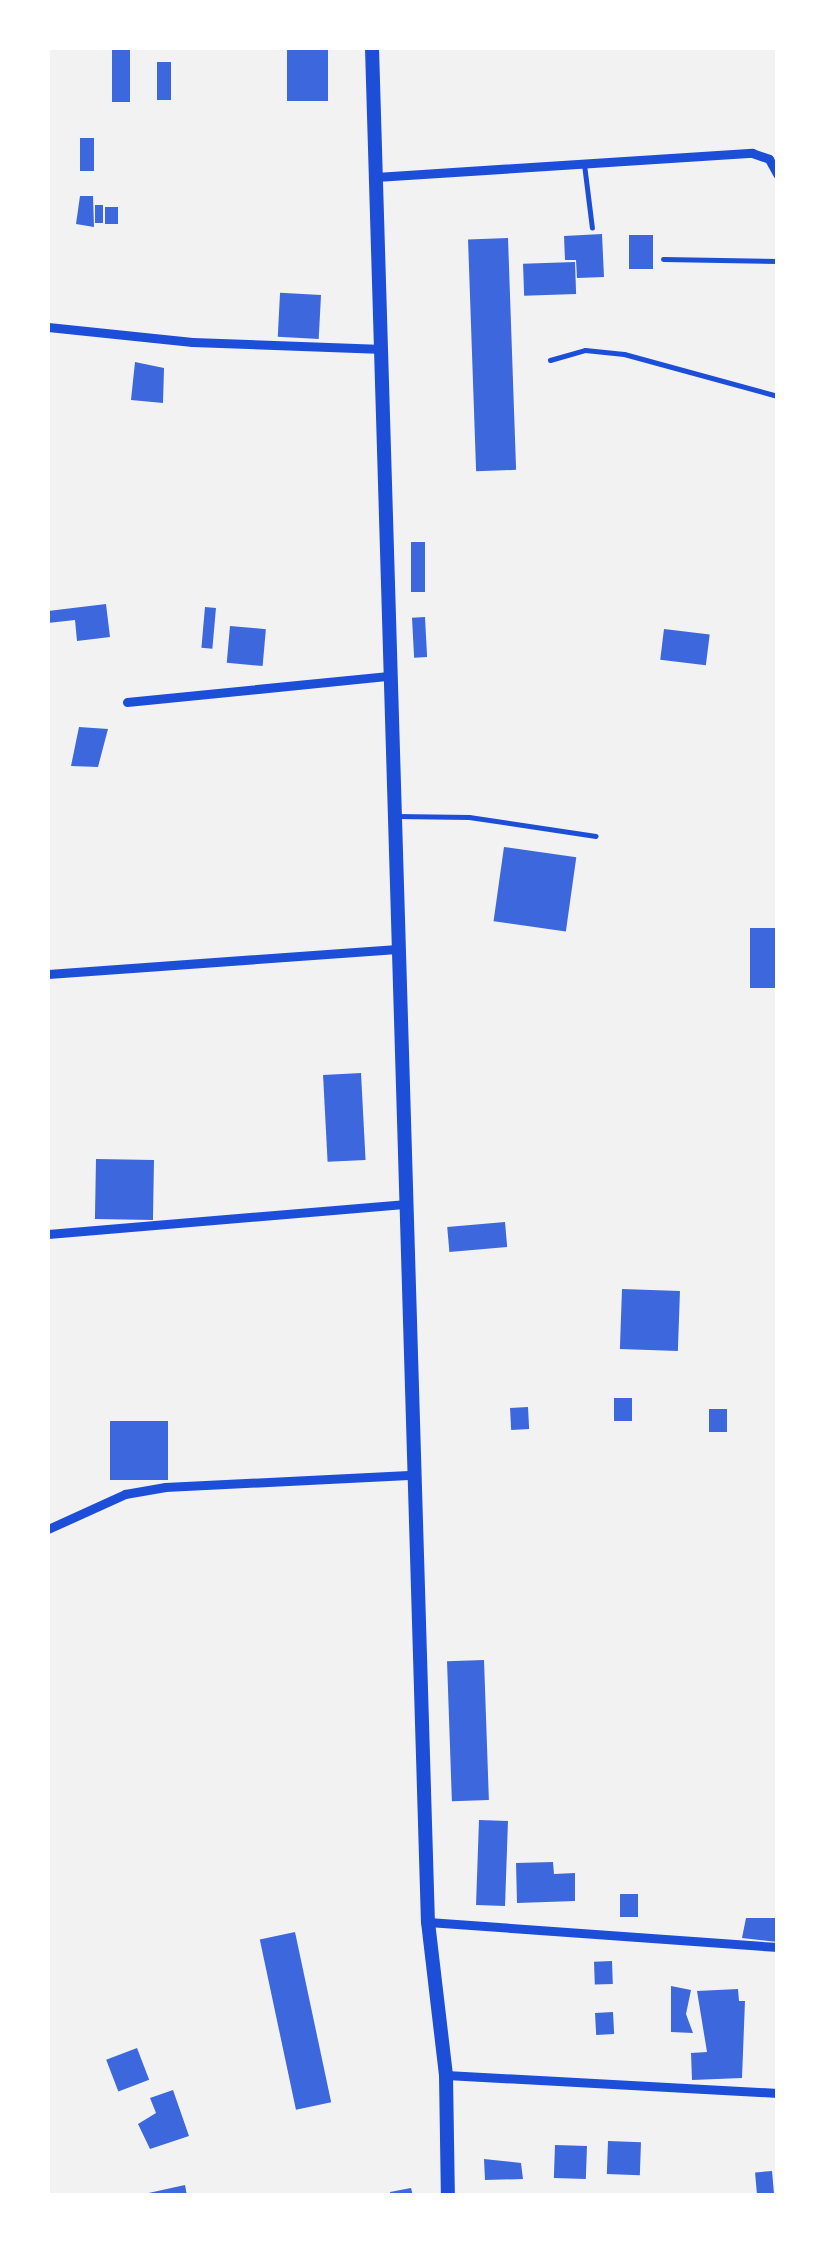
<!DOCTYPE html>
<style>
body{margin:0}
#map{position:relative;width:825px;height:2243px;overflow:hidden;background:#f2f2f2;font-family:"Times New Roman",serif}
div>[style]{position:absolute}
.building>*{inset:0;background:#3d67dc;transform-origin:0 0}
.service>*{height:5px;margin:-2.5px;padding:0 2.5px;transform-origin:2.5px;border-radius:2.5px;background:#1d4ed8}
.minor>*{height:9px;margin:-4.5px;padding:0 4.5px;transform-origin:4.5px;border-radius:4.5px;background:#1d4ed8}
.primary>*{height:14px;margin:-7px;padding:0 7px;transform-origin:7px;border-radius:7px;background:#1d4ed8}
span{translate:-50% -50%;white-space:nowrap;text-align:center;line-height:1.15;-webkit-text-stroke:9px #fff;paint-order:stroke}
.frame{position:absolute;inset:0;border:50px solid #fff;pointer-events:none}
</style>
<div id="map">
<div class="building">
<div style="left:112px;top:48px;width:18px;height:54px"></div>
<div style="left:287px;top:48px;width:41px;height:53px"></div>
<div style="left:157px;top:62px;width:14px;height:38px"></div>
<div style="left:80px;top:138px;width:14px;height:33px"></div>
<div style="clip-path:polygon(80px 196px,93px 196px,94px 227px,76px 224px)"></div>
<div style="left:95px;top:205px;width:8px;height:18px"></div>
<div style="left:105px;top:207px;width:13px;height:17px"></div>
<div style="clip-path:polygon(602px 234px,604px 277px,577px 278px,576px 260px,565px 260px,564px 236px)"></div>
<div style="left:653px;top:235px;width:34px;height:24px;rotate:90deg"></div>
<div style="left:508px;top:238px;width:232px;height:40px;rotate:88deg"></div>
<div style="left:575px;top:262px;width:32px;height:52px;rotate:88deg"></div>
<div style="left:321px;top:295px;width:44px;height:41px;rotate:93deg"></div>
<div style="clip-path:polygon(135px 362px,164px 368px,163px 403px,131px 400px)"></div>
<div style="left:411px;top:542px;width:14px;height:50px"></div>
<div style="clip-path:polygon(106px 604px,110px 637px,77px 641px,75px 620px,48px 623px,48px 611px)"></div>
<div style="left:205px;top:607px;width:11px;height:41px;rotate:5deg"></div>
<div style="left:425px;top:617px;width:40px;height:13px;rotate:87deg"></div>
<div style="left:230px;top:626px;width:36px;height:37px;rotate:5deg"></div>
<div style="left:664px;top:629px;width:46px;height:31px;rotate:7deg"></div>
<div style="clip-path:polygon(79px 727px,108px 729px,98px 767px,71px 766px)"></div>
<div style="left:504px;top:847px;width:73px;height:75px;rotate:8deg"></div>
<div style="left:750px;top:928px;width:28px;height:60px"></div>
<div style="left:361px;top:1073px;width:87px;height:38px;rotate:87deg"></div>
<div style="left:96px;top:1159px;width:58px;height:60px;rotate:1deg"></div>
<div style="left:505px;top:1222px;width:25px;height:58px;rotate:85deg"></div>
<div style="left:622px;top:1289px;width:58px;height:60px;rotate:2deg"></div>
<div style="left:614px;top:1398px;width:18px;height:23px"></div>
<div style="left:528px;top:1407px;width:22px;height:18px;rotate:87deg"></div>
<div style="left:709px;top:1409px;width:18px;height:23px"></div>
<div style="left:110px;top:1421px;width:58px;height:59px"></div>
<div style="left:484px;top:1660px;width:140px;height:37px;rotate:88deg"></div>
<div style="left:479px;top:1820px;width:29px;height:85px;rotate:2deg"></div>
<div style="clip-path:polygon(553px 1862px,554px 1874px,575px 1873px,575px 1901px,517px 1903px,516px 1863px)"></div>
<div style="left:620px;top:1894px;width:18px;height:23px"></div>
<div style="clip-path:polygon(746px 1918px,778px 1918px,778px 1942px,742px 1938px)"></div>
<div style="left:295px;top:1932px;width:174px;height:36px;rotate:78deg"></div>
<div style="left:612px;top:1961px;width:23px;height:18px;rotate:88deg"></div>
<div style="clip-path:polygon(671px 1986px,691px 1990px,686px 2014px,693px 2033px,671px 2032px)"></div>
<div style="clip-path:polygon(738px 1989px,739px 2001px,745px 2001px,742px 2078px,692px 2080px,691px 2053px,707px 2052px,697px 1991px)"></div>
<div style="left:613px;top:2012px;width:22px;height:18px;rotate:87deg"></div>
<div style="left:137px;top:2048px;width:34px;height:33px;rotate:69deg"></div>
<div style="clip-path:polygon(173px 2090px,189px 2136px,150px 2149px,138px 2124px,156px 2113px,150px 2098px)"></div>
<div style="left:608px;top:2141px;width:33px;height:33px;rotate:2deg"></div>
<div style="left:555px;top:2145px;width:32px;height:33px;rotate:2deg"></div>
<div style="clip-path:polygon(484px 2159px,521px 2163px,523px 2179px,485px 2180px)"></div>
<div style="left:772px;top:2171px;width:23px;height:17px;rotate:85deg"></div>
<div style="clip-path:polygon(185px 2185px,187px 2196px,144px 2196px,144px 2194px)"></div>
<div style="clip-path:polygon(411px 2188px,413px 2196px,391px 2196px,390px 2192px)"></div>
</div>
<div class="service">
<div style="left:584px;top:164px;width:64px;rotate:82.9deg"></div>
<div style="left:663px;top:259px;width:115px;rotate:1deg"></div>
<div style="left:550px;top:360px;width:36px;rotate:-16deg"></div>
<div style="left:585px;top:350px;width:39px;rotate:6deg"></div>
<div style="left:624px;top:354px;width:160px;rotate:15.3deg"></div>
<div style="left:396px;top:816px;width:73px;rotate:0.8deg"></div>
<div style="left:469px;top:817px;width:128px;rotate:8.5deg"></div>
</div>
<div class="minor">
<div style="left:376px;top:177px;width:377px;rotate:-3.7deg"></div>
<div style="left:752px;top:153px;width:18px;rotate:19deg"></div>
<div style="left:769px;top:159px;width:18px;rotate:61deg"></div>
<div style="left:48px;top:327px;width:145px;rotate:5.9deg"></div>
<div style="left:192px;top:342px;width:191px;rotate:2.1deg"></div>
<div style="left:127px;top:702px;width:263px;rotate:-5.7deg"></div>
<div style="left:48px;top:974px;width:350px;rotate:-4.1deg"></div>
<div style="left:48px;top:1234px;width:360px;rotate:-4.8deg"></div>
<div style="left:48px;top:1529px;width:85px;rotate:-24.4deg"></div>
<div style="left:125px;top:1494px;width:41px;rotate:-9.9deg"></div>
<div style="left:165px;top:1487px;width:249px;rotate:-2.8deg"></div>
<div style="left:428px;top:1922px;width:351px;rotate:4.1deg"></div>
<div style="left:446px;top:2075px;width:332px;rotate:3.1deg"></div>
</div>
<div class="primary">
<div style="left:372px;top:48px;width:1875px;rotate:88.29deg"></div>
<div style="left:428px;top:1922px;width:154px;rotate:83.3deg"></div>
<div style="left:446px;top:2075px;width:121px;rotate:89.1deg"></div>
</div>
<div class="frame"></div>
</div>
